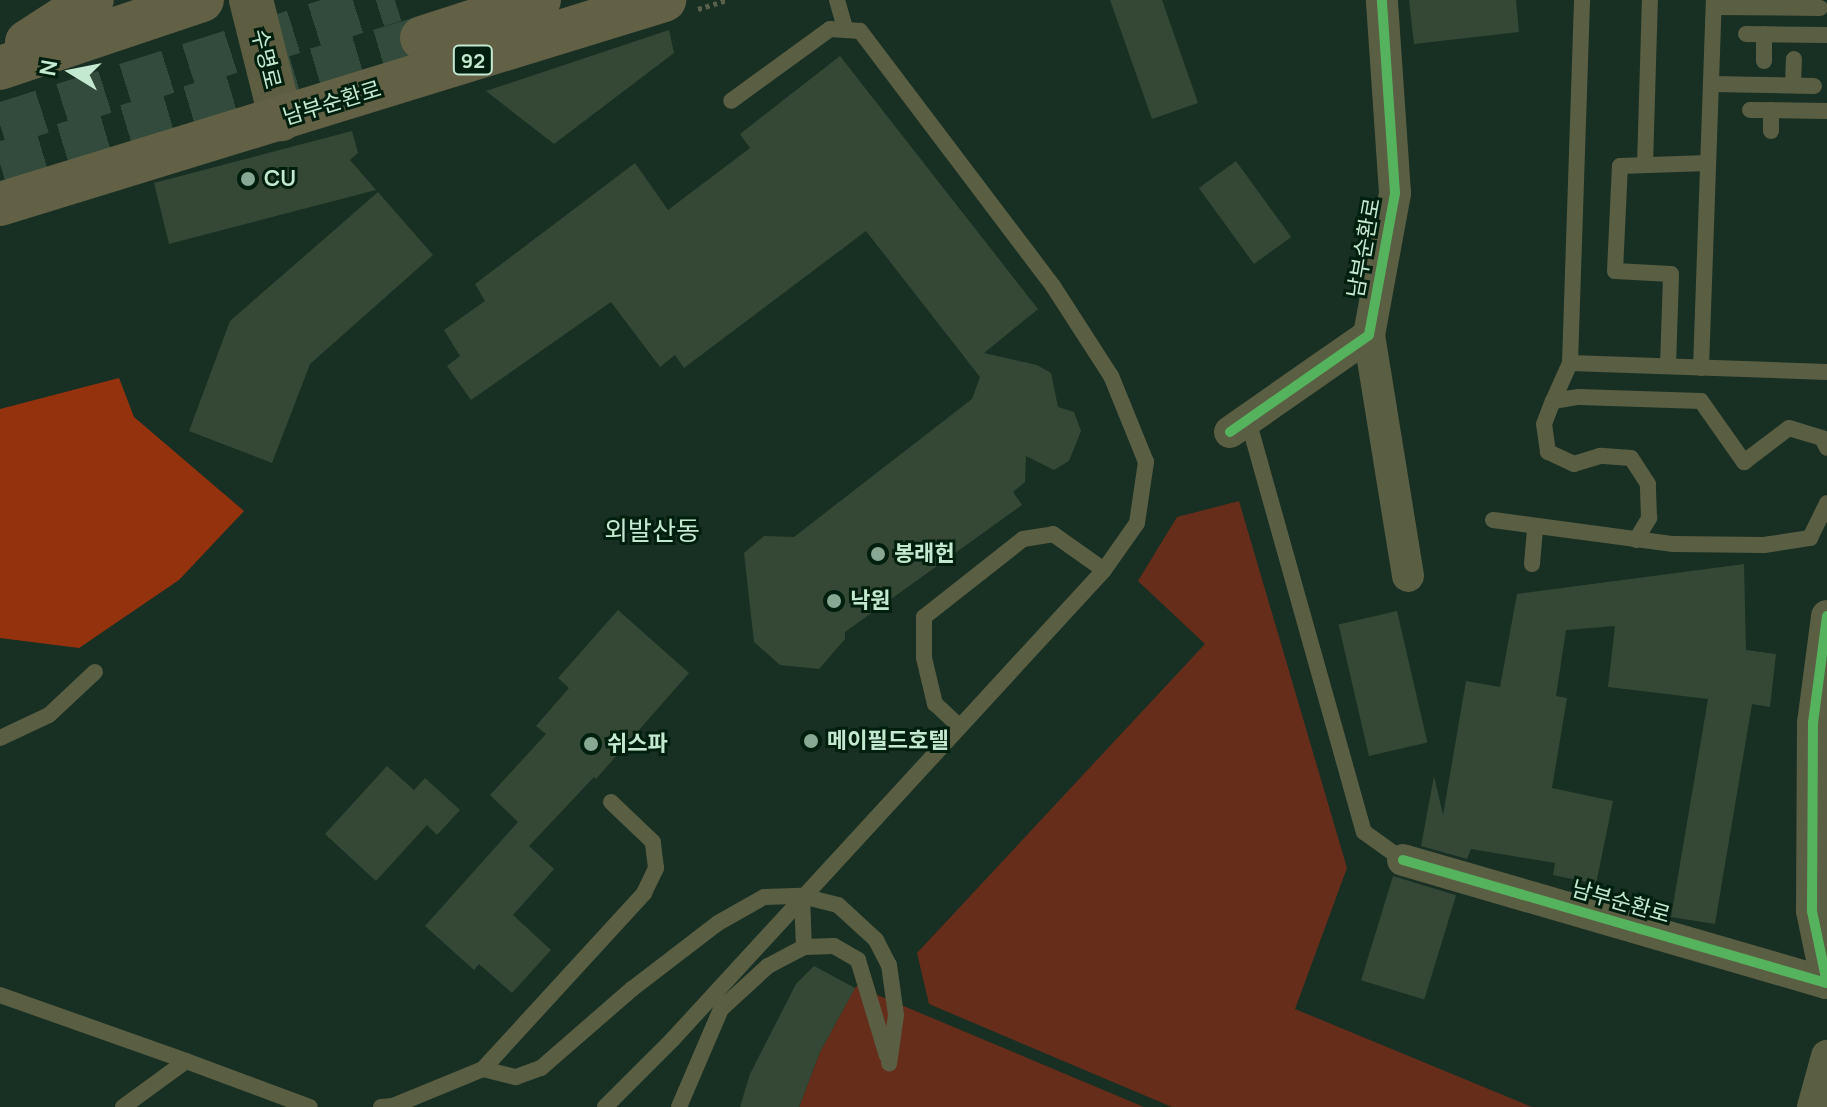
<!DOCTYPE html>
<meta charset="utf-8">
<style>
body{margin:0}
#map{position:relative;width:1827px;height:1107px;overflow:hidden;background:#182f23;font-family:Manrope,"Noto Sans KR",sans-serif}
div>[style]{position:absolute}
.green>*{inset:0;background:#652d1a}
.forest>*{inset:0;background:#95320e}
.building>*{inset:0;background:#344835;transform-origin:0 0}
.primary-tunnel>*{height:44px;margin-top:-22px;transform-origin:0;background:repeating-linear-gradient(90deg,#324b3d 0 44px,transparent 0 66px)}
.path>*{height:5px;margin-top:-2.5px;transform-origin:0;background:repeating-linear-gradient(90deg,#59604b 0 4px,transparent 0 8px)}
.lane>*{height:16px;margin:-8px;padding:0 8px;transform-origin:8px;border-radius:8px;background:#5a5e43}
.street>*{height:32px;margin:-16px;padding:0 16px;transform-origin:16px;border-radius:16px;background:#5a5e43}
.secondary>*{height:44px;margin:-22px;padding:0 22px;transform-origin:22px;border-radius:22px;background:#5d5d41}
.primary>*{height:44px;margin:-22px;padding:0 22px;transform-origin:22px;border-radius:22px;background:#626045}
.cycleway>*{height:10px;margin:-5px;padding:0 5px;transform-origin:5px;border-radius:5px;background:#56b35d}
.dots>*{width:22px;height:22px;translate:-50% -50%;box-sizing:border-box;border:4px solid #001f0e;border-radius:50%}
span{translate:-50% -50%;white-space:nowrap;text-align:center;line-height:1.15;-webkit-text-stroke:6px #001f0e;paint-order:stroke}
.shield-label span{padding:2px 6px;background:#001f0e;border:2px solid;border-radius:6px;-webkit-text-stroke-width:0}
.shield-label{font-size:20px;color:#c3e9d0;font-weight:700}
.street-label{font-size:22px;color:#c3e9d0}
.poi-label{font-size:22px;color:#c3e9d0;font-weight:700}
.left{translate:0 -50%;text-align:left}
.quarter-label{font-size:26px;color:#c3e9d0}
.north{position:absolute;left:32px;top:32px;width:80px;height:80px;-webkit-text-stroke:6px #001f0e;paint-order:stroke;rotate:280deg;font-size:22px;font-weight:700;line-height:32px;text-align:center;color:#c3e9d0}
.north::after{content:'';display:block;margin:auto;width:28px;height:36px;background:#c3e9d0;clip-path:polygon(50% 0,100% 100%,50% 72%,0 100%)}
</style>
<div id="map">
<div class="green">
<div style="clip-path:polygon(1239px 501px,1347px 868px,1295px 1009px,1532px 1107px,1172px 1107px,929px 1004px,917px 953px,1205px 644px,1138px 581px,1177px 517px)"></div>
<div style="clip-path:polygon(856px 986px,1144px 1107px,799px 1107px,820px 1052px)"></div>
</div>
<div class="forest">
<div style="clip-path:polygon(119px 378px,134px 417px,244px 511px,179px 580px,79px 648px,0 638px,0 409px)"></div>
</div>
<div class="building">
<div style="clip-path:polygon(1110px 0,1162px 0,1198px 103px,1152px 119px)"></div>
<div style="clip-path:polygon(1409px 0,1516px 0,1519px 32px,1414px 44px)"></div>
<div style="clip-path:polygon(669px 30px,674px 53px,554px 144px,486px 91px)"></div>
<div style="clip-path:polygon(840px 56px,1038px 309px,984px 353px,1037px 365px,1051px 373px,1058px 407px,1074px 412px,1081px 431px,1069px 461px,1054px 470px,1026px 456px,1025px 482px,1013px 492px,1022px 505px,845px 632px,845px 639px,819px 669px,780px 665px,754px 642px,744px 553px,764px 536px,794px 537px,972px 399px,980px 377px,866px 231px,684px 368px,675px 355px,660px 367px,611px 302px,471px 400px,447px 366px,460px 356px,444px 330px,485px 301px,475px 284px,635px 163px,668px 210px,750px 148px,740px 134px)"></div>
<div style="clip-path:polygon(352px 131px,358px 153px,350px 160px,376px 190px,169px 244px,154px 183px)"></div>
<div style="left:1236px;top:161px;width:94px;height:46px;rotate:54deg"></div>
<div style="clip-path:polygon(378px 192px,433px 255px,310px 364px,272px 463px,189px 431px,230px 321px)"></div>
<div style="clip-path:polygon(1744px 564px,1746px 650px,1776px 654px,1770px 707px,1752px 704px,1715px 924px,1671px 917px,1708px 699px,1608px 687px,1615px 626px,1566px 630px,1556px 696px,1567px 698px,1552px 788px,1613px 801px,1596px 884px,1553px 875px,1555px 863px,1471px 849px,1467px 859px,1421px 846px,1434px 776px,1443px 815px,1466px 681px,1500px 687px,1517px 594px)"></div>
<div style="clip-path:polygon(618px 610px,689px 673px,596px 779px,594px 777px,529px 846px,554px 869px,513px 915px,551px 950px,512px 993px,479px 964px,474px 970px,425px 926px,518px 822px,490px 795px,546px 734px,536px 726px,569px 688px,558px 678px)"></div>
<div style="left:1397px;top:611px;width:135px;height:60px;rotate:77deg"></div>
<div style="clip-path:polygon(387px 766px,414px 790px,425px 778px,460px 810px,437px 835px,427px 825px,376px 881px,325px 834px)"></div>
<div style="left:1393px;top:876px;width:66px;height:109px;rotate:17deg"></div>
<div style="clip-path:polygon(814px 966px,855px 988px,820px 1052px,799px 1107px,740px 1107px,750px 1074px,796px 984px)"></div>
</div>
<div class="primary-tunnel">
<div style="left:0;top:125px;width:414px;rotate:-17.6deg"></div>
<div style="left:0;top:164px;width:440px;rotate:-16.6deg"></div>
</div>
<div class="path">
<div style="left:698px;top:9px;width:31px;rotate:-17deg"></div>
</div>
<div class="lane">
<div style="left:837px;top:0;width:29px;rotate:74deg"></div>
<div style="left:1714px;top:7px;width:106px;rotate:0.5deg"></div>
<div style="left:1746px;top:34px;width:81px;rotate:0.7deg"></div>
<div style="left:1764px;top:34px;width:27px;rotate:90deg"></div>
<div style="left:1711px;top:84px;width:103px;rotate:1.1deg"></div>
<div style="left:1793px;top:85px;width:26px;rotate:-88deg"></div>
<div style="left:1750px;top:110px;width:77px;rotate:0.7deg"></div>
<div style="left:1771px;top:110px;width:21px;rotate:90deg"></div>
<div style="left:1645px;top:165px;width:165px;rotate:-88.3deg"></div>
<div style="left:1570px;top:363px;width:257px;rotate:2deg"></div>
<div style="left:1668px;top:366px;width:92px;rotate:-88.1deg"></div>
<div style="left:1671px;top:274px;width:56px;rotate:-176.9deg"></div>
<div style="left:1615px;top:271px;width:105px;rotate:-87.3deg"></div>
<div style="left:1620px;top:166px;width:88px;rotate:-2deg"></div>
<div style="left:1701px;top:368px;width:368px;rotate:-88deg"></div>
<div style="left:1553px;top:401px;width:42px;rotate:-65.9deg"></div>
<div style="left:1570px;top:363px;width:363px;rotate:-88.1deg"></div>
<div style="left:1248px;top:420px;width:428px;rotate:74.3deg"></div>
<div style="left:1364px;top:832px;width:48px;rotate:35.7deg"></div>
<div style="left:1493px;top:520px;width:182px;rotate:7.6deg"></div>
<div style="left:1673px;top:544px;width:91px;rotate:0.6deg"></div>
<div style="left:1764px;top:545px;width:47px;rotate:-8.7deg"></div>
<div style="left:1810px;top:538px;width:39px;rotate:-64deg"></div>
<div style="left:1636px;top:540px;width:26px;rotate:-59deg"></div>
<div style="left:1649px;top:518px;width:34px;rotate:-92deg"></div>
<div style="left:1648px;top:484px;width:31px;rotate:-123deg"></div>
<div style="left:1631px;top:458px;width:31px;rotate:-176deg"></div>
<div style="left:1600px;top:456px;width:27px;rotate:163deg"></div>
<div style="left:1574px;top:464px;width:29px;rotate:-155deg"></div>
<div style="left:1548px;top:452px;width:28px;rotate:-98deg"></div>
<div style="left:1544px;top:424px;width:25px;rotate:-69deg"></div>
<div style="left:1553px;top:401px;width:26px;rotate:-9deg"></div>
<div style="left:1579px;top:397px;width:122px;rotate:1.9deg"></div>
<div style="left:1701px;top:401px;width:75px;rotate:54.8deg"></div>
<div style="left:1744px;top:462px;width:56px;rotate:-37.1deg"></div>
<div style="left:1789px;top:428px;width:34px;rotate:17deg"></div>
<div style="left:1822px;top:438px;width:11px;rotate:63deg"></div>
<div style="left:1532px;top:564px;width:38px;rotate:-85deg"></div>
<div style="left:959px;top:726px;width:33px;rotate:-137deg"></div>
<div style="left:935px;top:704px;width:47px;rotate:-103.4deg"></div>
<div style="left:924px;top:658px;width:41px;rotate:-90deg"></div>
<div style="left:924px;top:617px;width:126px;rotate:-38.2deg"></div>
<div style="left:1023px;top:539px;width:30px;rotate:-9deg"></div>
<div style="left:1053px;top:534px;width:62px;rotate:35.2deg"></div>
<div style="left:0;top:738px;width:54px;rotate:-25.1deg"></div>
<div style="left:49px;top:715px;width:63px;rotate:-43.1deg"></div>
<div style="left:802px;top:896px;width:51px;rotate:87.8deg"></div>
<div style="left:0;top:995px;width:197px;rotate:19.5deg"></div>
<div style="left:721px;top:1009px;width:64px;rotate:-42.5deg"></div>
<div style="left:768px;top:966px;width:41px;rotate:-27.8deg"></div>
<div style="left:804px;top:947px;width:30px;rotate:-2deg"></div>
<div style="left:834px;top:946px;width:28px;rotate:30deg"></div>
<div style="left:858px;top:960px;width:100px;rotate:73.2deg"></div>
<div style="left:483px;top:1069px;width:239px;rotate:-47.5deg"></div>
<div style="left:644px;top:893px;width:28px;rotate:-64deg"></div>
<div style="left:656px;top:868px;width:26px;rotate:-97deg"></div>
<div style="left:653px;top:842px;width:58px;rotate:-136.4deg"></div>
<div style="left:123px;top:1107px;width:78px;rotate:-36.1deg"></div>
<div style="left:186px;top:1061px;width:132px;rotate:20.4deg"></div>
<div style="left:381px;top:1107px;width:12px;rotate:-5deg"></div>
<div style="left:393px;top:1106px;width:97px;rotate:-22.3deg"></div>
<div style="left:483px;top:1069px;width:34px;rotate:14deg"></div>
<div style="left:516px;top:1077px;width:27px;rotate:-20deg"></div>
<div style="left:541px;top:1068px;width:121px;rotate:-41deg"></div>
<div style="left:632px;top:989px;width:108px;rotate:-37.5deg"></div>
<div style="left:718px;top:923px;width:53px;rotate:-29.5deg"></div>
<div style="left:764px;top:897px;width:38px;rotate:-2deg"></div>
<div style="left:802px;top:896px;width:37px;rotate:14deg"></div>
<div style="left:838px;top:905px;width:52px;rotate:42.6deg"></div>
<div style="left:876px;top:940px;width:28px;rotate:63deg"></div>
<div style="left:889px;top:965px;width:50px;rotate:82deg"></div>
<div style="left:896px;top:1015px;width:49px;rotate:98.1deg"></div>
<div style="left:605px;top:1107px;width:95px;rotate:-45deg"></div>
<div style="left:672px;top:1040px;width:638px;rotate:-47.41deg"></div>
<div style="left:1104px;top:570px;width:57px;rotate:-54.9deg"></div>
<div style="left:1137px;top:523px;width:62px;rotate:-81.6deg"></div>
<div style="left:1146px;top:462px;width:93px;rotate:-112.1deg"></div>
<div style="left:1111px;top:376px;width:107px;rotate:-122.8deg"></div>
<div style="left:1053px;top:286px;width:320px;rotate:-127.1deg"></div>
<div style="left:860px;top:31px;width:30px;rotate:-176deg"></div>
<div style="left:830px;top:29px;width:122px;rotate:144deg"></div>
<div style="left:679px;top:1107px;width:114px;rotate:-66.8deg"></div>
</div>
<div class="street">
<div style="left:1369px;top:335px;width:244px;rotate:80.8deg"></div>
<div style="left:1230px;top:432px;width:169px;rotate:-34.9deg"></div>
<div style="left:1369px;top:335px;width:144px;rotate:-79.6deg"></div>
<div style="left:1395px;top:193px;width:193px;rotate:-93.9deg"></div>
<div style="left:1403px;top:860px;width:441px;rotate:16.2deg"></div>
<div style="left:1827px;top:983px;width:74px;rotate:-101.8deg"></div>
<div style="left:1812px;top:911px;width:188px;rotate:-89.7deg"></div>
<div style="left:1813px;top:723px;width:108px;rotate:-82.5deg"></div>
<div style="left:1813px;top:1107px;width:53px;rotate:-74.6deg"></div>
</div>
<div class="secondary">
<div style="left:251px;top:0;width:123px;rotate:75.9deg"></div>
</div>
<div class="primary">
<div style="left:422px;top:38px;width:123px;rotate:-18deg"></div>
<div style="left:27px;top:42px;width:77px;rotate:-32.9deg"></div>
<div style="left:0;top:68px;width:213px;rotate:-18.6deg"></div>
<div style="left:0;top:204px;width:695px;rotate:-17.08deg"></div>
</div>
<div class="cycleway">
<div style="left:1230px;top:432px;width:169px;rotate:-34.9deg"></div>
<div style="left:1369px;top:335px;width:144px;rotate:-79.6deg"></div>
<div style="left:1395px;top:193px;width:193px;rotate:-93.9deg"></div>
<div style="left:1403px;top:860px;width:441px;rotate:16.2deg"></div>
<div style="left:1827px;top:983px;width:74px;rotate:-101.8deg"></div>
<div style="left:1812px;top:911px;width:188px;rotate:-89.7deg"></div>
<div style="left:1813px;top:723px;width:108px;rotate:-82.5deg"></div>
</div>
<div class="dots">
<div style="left:248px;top:179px;background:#87a893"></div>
<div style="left:878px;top:554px;background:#87a893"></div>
<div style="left:834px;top:601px;background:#87a893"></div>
<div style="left:811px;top:741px;background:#87a893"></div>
<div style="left:591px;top:744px;background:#87a893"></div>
</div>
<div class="shield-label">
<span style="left:473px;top:60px">92</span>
</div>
<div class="street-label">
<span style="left:266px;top:59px;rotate:76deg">수명로</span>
<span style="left:332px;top:103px;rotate:-17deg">남부순환로</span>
<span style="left:1364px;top:248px;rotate:-80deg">남부순환로</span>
<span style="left:1621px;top:902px;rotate:16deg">남부순환로</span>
</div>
<div class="poi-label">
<span class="left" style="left:264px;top:179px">CU</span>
<span class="left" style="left:894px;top:554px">봉래헌</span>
<span class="left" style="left:850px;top:601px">낙원</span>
<span class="left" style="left:827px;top:741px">메이필드호텔</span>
<span class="left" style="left:607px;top:744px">쉬스파</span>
</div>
<div class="quarter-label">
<span style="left:652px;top:531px">외발산동</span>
</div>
<div class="north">N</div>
</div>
